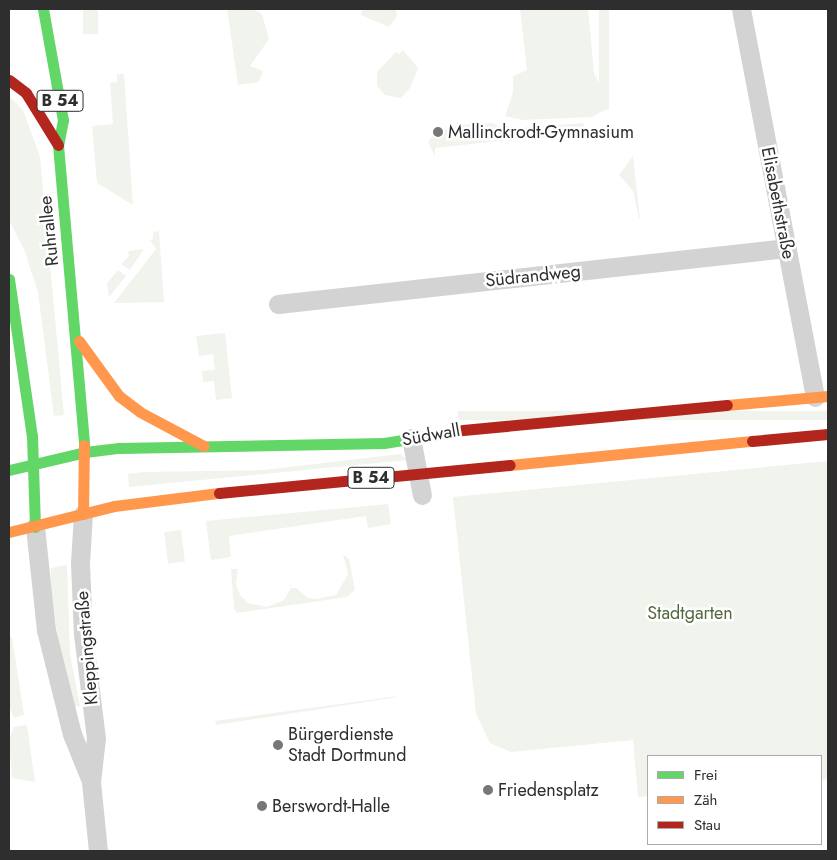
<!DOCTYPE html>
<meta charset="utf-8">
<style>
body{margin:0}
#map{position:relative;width:837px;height:860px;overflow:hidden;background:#fff;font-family:Jost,sans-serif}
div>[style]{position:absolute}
.green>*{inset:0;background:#f1f4ec;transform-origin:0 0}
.street>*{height:19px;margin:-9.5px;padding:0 9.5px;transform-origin:9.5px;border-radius:9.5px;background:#d3d3d3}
.fast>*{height:11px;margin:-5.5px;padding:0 5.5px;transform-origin:5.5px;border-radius:5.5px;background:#63d668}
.slow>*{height:11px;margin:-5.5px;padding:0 5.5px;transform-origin:5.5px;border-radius:5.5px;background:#ff974d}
.jam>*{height:11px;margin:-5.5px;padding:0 5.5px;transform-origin:5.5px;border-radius:5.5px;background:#b3261e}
.dots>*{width:14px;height:14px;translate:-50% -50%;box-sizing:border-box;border:2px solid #fff;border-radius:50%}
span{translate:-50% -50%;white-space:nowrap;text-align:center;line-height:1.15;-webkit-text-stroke:5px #fff;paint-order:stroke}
.shield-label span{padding:1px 4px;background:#fff;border:1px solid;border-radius:4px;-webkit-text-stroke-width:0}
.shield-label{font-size:16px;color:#2e2e2e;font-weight:700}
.poi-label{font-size:18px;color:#2e2e2e}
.left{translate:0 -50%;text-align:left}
.street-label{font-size:18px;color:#2e2e2e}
.park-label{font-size:18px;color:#52683e}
.frame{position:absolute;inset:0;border:10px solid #2e2e2e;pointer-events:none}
.legend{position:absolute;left:647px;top:755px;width:175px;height:90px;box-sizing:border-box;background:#fff;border:1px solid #ababab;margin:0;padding:6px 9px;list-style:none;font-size:15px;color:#2e2e2e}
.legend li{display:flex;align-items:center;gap:10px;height:25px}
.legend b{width:25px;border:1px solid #ababab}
</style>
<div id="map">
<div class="green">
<div style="left:83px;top:9px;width:15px;height:25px"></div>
<div style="clip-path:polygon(227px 9px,253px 9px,262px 14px,269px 39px,250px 66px,263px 71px,259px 82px,238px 85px)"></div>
<div style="clip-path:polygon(362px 9px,396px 9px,397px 16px,389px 27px,361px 15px)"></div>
<div style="clip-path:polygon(520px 9px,588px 9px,594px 73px,608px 101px,605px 110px,592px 117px,523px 120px,505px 116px,513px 92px,513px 76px,527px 70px)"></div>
<div style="left:599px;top:9px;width:10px;height:101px"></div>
<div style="clip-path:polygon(403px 50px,418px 68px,410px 88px,401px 98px,385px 95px,377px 86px,377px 72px,396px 52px,399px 54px)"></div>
<div style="clip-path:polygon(117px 74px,124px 74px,133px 205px,97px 183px,92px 126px,113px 124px,110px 83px,117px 82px)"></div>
<div style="clip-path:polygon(9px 96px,23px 110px,40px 157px,64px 415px,54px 416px,38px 292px,25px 252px,9px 220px)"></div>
<div style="clip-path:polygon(492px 123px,506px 129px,584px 123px,582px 132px,435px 148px,435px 156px,428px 142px,434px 134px,457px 125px)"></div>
<div style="clip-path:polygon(633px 156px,640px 218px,639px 218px,633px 191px,619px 175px)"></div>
<div style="clip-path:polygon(159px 231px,164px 302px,114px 303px,156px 249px,150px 240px,153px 239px,153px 232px)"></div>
<div style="clip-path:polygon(144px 249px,130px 270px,121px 264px,129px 256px,128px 251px)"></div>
<div style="clip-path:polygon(118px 270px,126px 276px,109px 297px,107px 283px)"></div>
<div style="clip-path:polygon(225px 333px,232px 398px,216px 400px,214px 381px,203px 382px,202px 371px,215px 370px,213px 354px,199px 356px,196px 336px)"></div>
<div style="left:828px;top:411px;width:9px;height:370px;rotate:90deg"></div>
<div style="clip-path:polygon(400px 454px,408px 460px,129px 487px,128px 474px,143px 472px,264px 470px)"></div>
<div style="clip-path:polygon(828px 461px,828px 779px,821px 780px,821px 756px,648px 756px,648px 796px,638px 797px,633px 740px,511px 752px,490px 743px,476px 714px,453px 497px)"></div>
<div style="clip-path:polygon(388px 504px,391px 524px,368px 528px,366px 516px,229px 536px,231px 557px,211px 560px,206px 521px)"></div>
<div style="left:181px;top:530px;width:32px;height:17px;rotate:83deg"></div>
<div style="clip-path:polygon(343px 554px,349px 559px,355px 590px,347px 597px,237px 613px,234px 609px,231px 569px,238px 569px,236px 584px,240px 595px,248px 603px,267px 607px,284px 600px,291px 588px,296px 588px,308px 598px,317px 599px,336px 595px,348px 574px)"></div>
<div style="clip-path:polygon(67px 565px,70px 654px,80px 706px,74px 707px,58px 643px,51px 582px,51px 568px)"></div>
<div style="clip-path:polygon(12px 637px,24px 715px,14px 718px,9px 706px,9px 638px)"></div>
<div style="clip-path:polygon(398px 696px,392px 698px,216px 725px,215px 721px)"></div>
<div style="clip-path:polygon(27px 725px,35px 782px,12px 778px,9px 739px,14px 727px)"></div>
</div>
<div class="street">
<div style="left:741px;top:9px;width:395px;rotate:79.2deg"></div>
<div style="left:278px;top:304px;width:512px;rotate:-6.28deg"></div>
<div style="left:411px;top:438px;width:58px;rotate:79.1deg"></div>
<div style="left:83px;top:514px;width:49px;rotate:93.5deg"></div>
<div style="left:80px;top:563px;width:71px;rotate:87.6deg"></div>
<div style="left:83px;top:634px;width:105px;rotate:82.9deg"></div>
<div style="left:96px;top:738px;width:44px;rotate:96.5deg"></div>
<div style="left:91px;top:782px;width:69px;rotate:84.2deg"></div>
<div style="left:35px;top:527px;width:104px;rotate:83.9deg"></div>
<div style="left:46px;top:630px;width:107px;rotate:76deg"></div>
<div style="left:72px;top:734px;width:51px;rotate:68deg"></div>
</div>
<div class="fast">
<div style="left:43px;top:9px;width:113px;rotate:79.8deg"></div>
<div style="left:63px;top:120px;width:25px;rotate:101deg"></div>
<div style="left:58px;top:145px;width:301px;rotate:85deg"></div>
<div style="left:9px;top:279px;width:159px;rotate:81.7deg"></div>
<div style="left:32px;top:436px;width:91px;rotate:88.1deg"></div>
<div style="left:9px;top:470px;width:78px;rotate:-13.3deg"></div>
<div style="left:85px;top:452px;width:34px;rotate:-7deg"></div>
<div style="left:119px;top:448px;width:265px;rotate:-1.1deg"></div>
<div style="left:384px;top:443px;width:80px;rotate:-9.3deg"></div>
</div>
<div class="slow">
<div style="left:79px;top:341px;width:68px;rotate:54deg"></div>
<div style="left:119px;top:396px;width:26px;rotate:37deg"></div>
<div style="left:140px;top:412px;width:72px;rotate:28deg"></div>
<div style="left:727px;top:405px;width:101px;rotate:-5.1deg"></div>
<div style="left:510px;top:465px;width:243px;rotate:-5.7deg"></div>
<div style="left:83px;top:514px;width:69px;rotate:-89.2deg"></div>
<div style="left:9px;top:532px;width:108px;rotate:-13.9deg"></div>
<div style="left:114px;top:506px;width:106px;rotate:-7.1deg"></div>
</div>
<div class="jam">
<div style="left:9px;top:80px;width:21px;rotate:37deg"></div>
<div style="left:26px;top:93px;width:61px;rotate:58.4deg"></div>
<div style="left:463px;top:430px;width:265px;rotate:-5.4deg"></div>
<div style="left:752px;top:441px;width:76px;rotate:-5.3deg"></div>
<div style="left:219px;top:493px;width:292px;rotate:-5.5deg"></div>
</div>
<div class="dots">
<div style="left:438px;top:132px;background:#777"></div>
<div style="left:278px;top:745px;background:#777"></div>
<div style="left:488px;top:790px;background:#777"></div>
<div style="left:262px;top:806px;background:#777"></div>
</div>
<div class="shield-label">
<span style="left:60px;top:101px">B 54</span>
<span style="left:371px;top:478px">B 54</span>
</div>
<div class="poi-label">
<span class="left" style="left:448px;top:132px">Mallinckrodt-Gymnasium</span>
<span class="left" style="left:288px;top:745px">Bürgerdienste<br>Stadt Dortmund</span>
<span class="left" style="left:498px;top:790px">Friedensplatz</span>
<span class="left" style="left:272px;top:806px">Berswordt-Halle</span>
</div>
<div class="street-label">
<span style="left:778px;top:203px;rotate:79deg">Elisabethstraße</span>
<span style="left:49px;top:231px;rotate:-96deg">Ruhrallee</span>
<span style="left:533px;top:276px;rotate:-6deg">Südrandweg</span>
<span style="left:431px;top:435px;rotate:-10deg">Südwall</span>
<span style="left:87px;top:648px;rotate:-95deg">Kleppingstraße</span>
</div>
<div class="park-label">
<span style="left:690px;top:613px">Stadtgarten</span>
</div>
<div class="frame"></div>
<ul class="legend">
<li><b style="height:6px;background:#63d668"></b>Frei</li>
<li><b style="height:6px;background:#ff974d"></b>Zäh</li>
<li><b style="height:6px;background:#b3261e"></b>Stau</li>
</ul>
</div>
